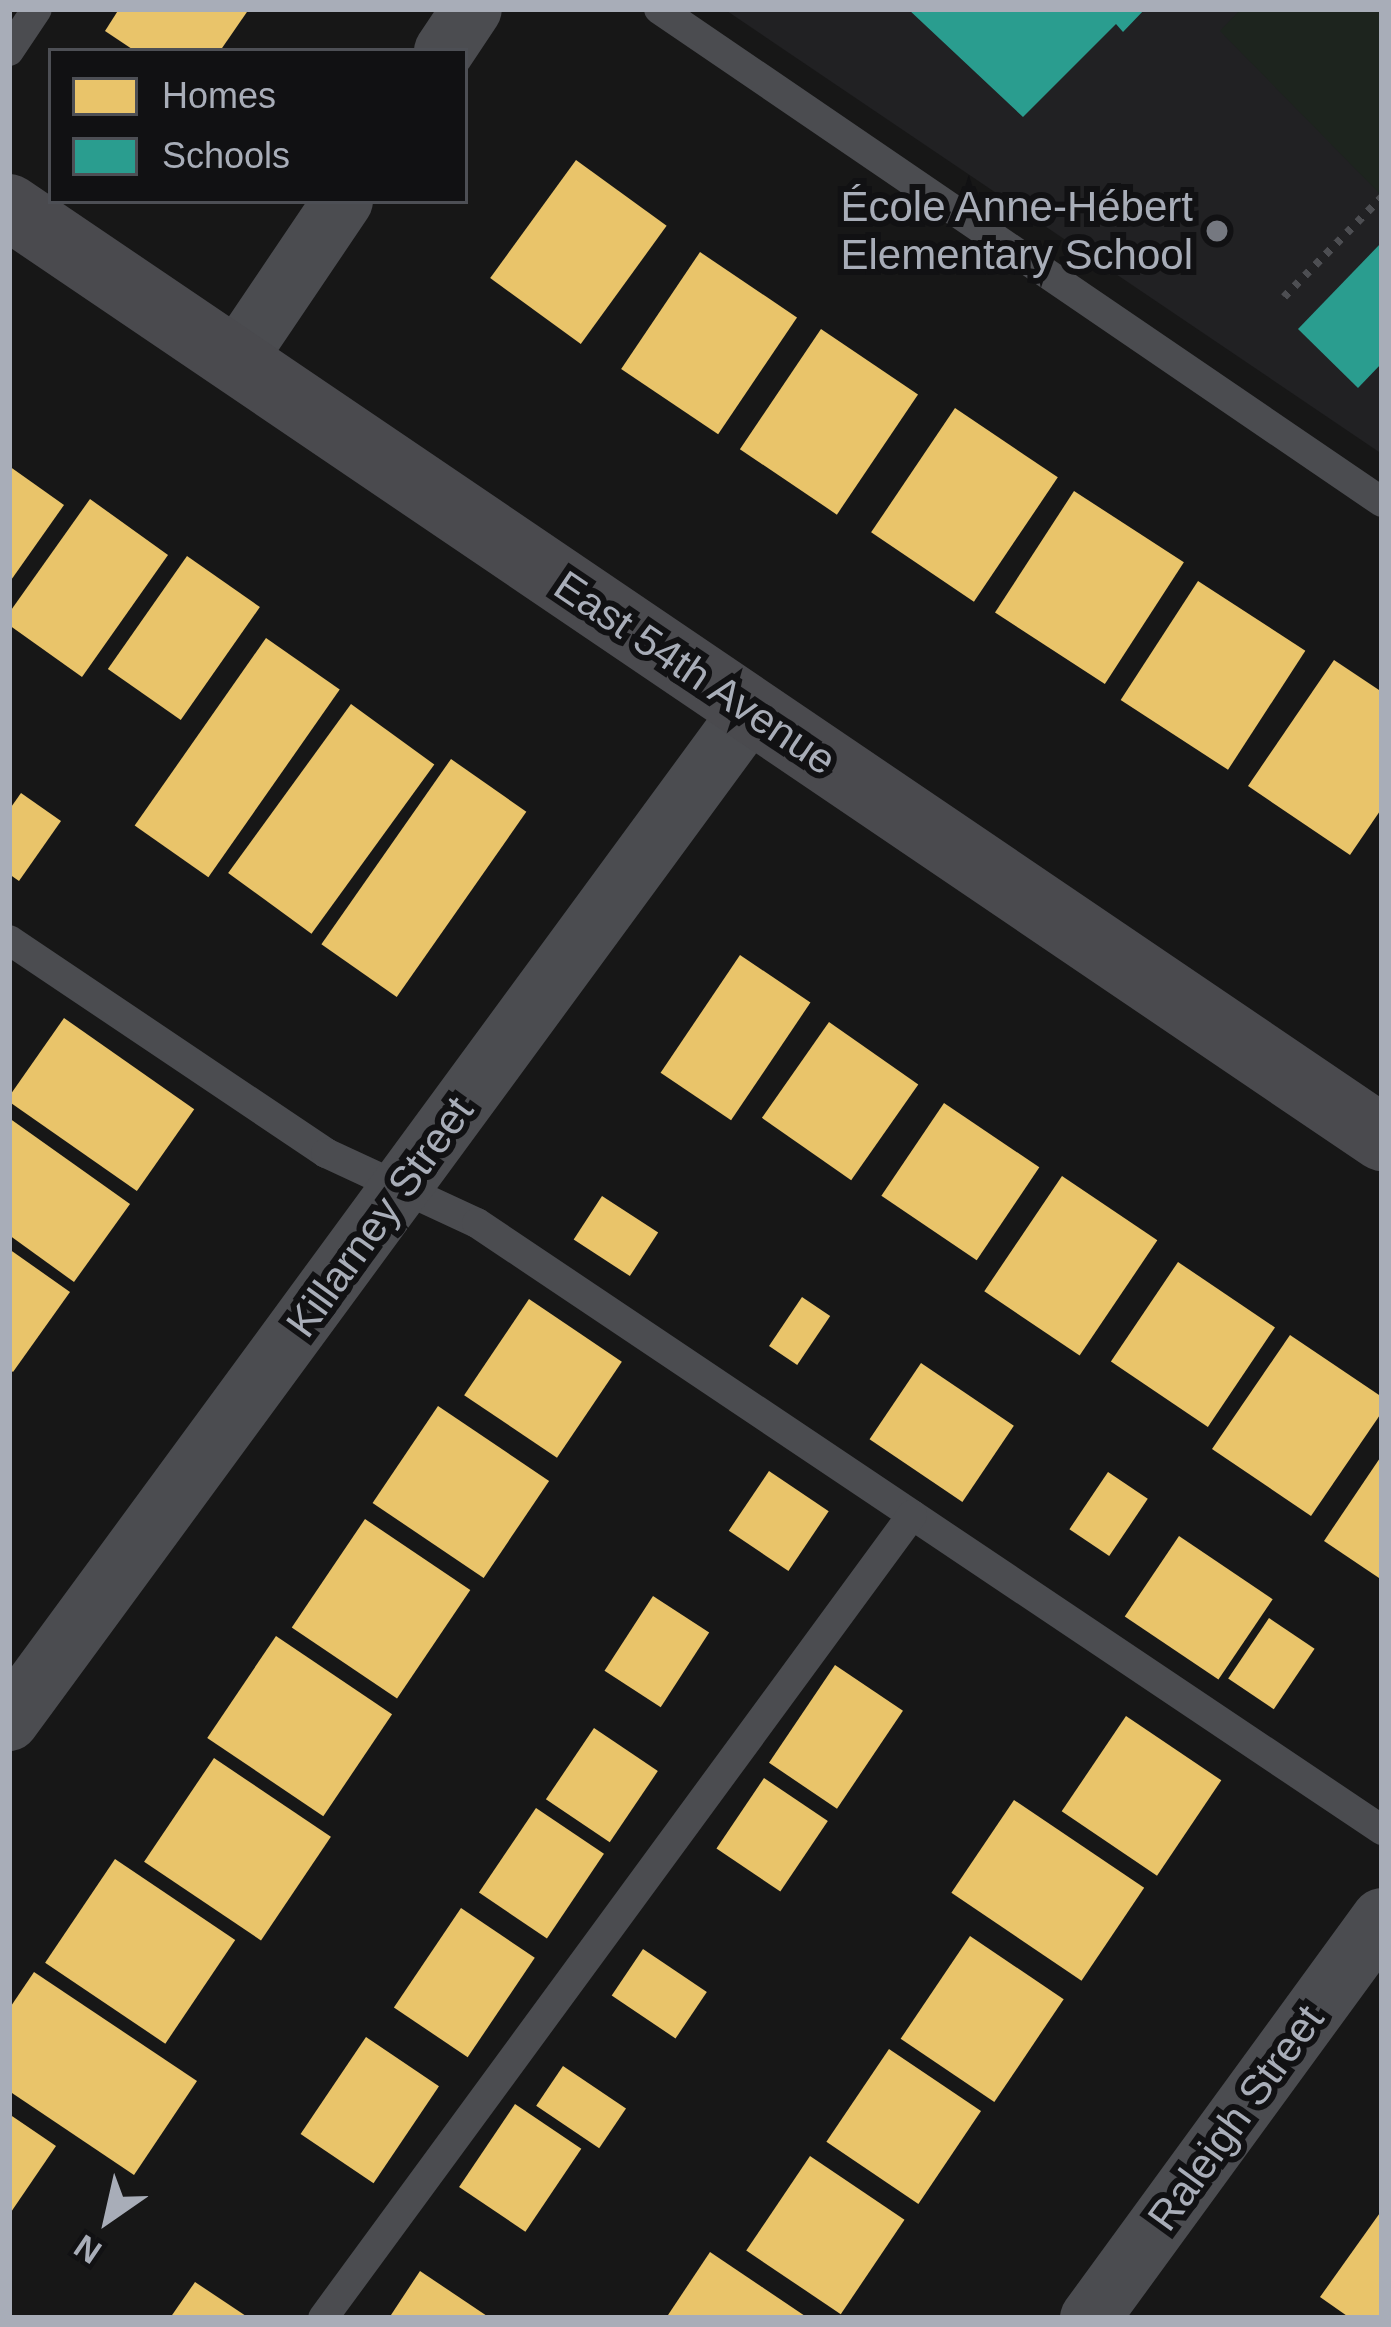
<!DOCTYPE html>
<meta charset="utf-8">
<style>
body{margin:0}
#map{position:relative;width:1391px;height:2327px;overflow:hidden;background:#171717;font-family:Arial,sans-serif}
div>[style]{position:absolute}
.built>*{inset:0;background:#212123}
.green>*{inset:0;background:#1d241e}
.homes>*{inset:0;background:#e9c46a;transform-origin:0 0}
.schools>*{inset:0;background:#2a9d8f}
.path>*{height:8px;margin-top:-4px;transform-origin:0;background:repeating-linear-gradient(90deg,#4d4e52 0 6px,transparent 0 15px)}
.lane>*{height:30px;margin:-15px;padding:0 15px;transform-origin:15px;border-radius:15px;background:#4b4c50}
.street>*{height:60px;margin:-30px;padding:0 30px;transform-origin:30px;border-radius:30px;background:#4b4c50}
.secondary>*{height:66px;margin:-33px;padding:0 33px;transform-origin:33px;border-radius:33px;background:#4a4a4e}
.dots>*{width:33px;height:33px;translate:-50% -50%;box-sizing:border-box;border:6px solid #111113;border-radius:50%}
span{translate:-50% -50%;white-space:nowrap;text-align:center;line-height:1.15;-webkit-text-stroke:12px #111113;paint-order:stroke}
.poi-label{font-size:42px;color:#a8adb8}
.right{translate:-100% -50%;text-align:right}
.street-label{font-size:42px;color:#a8adb8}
.frame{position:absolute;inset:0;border:12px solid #a8adb8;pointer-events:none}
.legend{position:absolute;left:48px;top:48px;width:420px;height:156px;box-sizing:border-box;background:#111113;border:3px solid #4d4f55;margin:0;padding:15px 21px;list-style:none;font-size:36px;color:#a8adb8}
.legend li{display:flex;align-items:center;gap:24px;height:60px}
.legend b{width:60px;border:3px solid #4d4f55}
.north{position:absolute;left:48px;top:2159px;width:120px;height:120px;-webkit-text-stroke:9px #111113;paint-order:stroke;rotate:214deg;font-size:33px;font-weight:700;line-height:48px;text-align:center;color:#a8adb8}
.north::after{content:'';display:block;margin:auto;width:42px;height:54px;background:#a8adb8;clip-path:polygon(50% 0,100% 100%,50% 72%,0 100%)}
</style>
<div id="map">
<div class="built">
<div style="clip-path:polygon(724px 9px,1382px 9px,1382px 454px)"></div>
</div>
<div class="green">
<div style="clip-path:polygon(1241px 9px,1382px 9px,1382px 196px,1220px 31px)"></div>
</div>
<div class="homes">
<div style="clip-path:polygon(119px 9px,249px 9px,220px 51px,135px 51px,105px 31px)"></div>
<div style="left:576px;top:160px;width:112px;height:146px;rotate:36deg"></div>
<div style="left:700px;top:252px;width:117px;height:141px;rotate:34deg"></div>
<div style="left:821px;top:329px;width:117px;height:145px;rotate:34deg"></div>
<div style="left:955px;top:408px;width:124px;height:150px;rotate:34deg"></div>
<div style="clip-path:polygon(9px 466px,64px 505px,9px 583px)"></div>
<div style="left:1074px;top:491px;width:131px;height:145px;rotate:33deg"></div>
<div style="clip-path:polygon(90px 499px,168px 555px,82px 677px,9px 625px,9px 613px)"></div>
<div style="left:187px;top:556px;width:89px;height:138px;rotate:35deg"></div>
<div style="left:1198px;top:581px;width:128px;height:142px;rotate:33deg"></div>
<div style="left:266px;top:638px;width:90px;height:229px;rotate:35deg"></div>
<div style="clip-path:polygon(1334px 660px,1382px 692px,1382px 808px,1350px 855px,1248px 786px)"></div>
<div style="left:351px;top:704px;width:103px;height:209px;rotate:36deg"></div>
<div style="left:451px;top:759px;width:92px;height:226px;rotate:35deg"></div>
<div style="clip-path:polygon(21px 793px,61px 821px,19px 881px,9px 874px,9px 810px)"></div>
<div style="left:740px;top:955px;width:85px;height:142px;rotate:34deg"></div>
<div style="left:64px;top:1018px;width:159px;height:100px;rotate:35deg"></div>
<div style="left:829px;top:1022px;width:109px;height:117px;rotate:35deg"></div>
<div style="left:944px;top:1103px;width:115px;height:112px;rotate:34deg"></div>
<div style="clip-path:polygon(9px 1118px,130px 1204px,74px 1282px,9px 1235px)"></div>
<div style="left:1062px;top:1176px;width:115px;height:139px;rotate:34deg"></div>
<div style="left:602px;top:1196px;width:67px;height:52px;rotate:33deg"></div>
<div style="clip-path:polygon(9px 1249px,70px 1292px,13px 1372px,9px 1369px)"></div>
<div style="left:1178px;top:1262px;width:117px;height:120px;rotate:34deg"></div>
<div style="left:802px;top:1297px;width:34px;height:59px;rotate:34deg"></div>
<div style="left:529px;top:1299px;width:112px;height:116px;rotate:34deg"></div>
<div style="clip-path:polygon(1290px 1335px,1382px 1397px,1382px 1412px,1311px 1516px,1212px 1449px)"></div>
<div style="left:921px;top:1363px;width:112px;height:92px;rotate:34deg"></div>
<div style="left:438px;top:1406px;width:134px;height:117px;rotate:34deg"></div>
<div style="clip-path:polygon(1382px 1455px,1382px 1580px,1324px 1541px)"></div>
<div style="left:769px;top:1471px;width:72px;height:72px;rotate:34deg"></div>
<div style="left:1108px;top:1472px;width:48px;height:69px;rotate:34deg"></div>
<div style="left:365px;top:1519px;width:127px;height:131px;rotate:34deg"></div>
<div style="left:1179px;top:1536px;width:113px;height:97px;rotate:34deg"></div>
<div style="left:653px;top:1596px;width:67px;height:89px;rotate:33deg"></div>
<div style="left:1269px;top:1618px;width:55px;height:73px;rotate:34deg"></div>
<div style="left:276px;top:1636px;width:140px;height:123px;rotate:34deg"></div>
<div style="left:835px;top:1665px;width:82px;height:118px;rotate:34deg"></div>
<div style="left:1126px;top:1716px;width:115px;height:115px;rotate:34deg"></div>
<div style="left:594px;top:1728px;width:77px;height:86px;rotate:34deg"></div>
<div style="left:214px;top:1758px;width:141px;height:125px;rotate:34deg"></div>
<div style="left:764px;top:1778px;width:77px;height:85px;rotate:34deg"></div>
<div style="left:1014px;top:1800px;width:157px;height:112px;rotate:34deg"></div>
<div style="left:536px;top:1808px;width:82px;height:102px;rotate:34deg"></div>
<div style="left:115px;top:1859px;width:145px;height:125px;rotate:34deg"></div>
<div style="left:461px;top:1908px;width:89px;height:120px;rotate:34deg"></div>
<div style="left:970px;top:1936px;width:113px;height:124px;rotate:34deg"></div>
<div style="left:643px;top:1949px;width:77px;height:56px;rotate:34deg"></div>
<div style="clip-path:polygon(34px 1972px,197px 2081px,134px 2175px,9px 2091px,9px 2009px)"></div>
<div style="left:366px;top:2037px;width:88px;height:117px;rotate:34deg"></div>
<div style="left:889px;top:2049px;width:111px;height:112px;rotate:34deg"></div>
<div style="left:563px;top:2066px;width:76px;height:48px;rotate:34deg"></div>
<div style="left:515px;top:2104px;width:80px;height:100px;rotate:34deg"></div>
<div style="clip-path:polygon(9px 2114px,56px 2146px,9px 2215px)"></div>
<div style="left:810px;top:2156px;width:114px;height:114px;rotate:34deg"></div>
<div style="clip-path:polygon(1382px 2210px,1382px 2318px,1350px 2318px,1320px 2297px)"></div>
<div style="clip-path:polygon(710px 2252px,808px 2318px,666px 2318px)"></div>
<div style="clip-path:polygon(420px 2271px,490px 2318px,389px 2318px)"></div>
<div style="clip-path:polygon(195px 2282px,249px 2318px,170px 2318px)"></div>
</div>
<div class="schools">
<div style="clip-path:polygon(908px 9px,1145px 9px,1123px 32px,1116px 24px,1023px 117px)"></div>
<div style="clip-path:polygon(1382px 242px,1382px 363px,1358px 388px,1298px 329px)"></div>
</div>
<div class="path">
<div style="left:1284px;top:297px;width:140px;rotate:-45.6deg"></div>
</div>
<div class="lane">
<div style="left:659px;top:9px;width:875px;rotate:34.29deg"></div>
<div style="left:9px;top:51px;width:50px;rotate:-56.3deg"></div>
<div style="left:9px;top:940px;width:382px;rotate:33.9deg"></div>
<div style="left:326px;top:1153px;width:166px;rotate:24.9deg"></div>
<div style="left:477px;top:1223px;width:1090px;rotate:33.85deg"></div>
<div style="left:323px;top:2318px;width:996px;rotate:-53.74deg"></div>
</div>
<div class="street">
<div style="left:444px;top:51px;width:50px;rotate:-56.3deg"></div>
<div style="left:235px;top:361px;width:193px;rotate:-56deg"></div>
<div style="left:9px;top:1721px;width:1253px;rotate:-53.73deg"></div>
<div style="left:1090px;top:2318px;width:495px;rotate:-53.9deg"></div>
</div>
<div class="secondary">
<div style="left:9px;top:207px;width:1659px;rotate:34.14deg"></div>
</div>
<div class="dots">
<div style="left:1217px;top:231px;background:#757880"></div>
</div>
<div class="poi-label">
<span class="right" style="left:1193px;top:231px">École Anne-Hébert<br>Elementary School</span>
</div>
<div class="street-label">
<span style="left:695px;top:673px;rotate:34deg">East 54th Avenue</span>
<span style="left:380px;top:1217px;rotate:-54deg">Killarney Street</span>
<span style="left:1236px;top:2118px;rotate:-54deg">Raleigh Street</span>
</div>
<div class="frame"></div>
<ul class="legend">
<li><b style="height:33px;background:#e9c46a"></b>Homes</li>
<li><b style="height:33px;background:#2a9d8f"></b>Schools</li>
</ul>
<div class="north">N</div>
</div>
